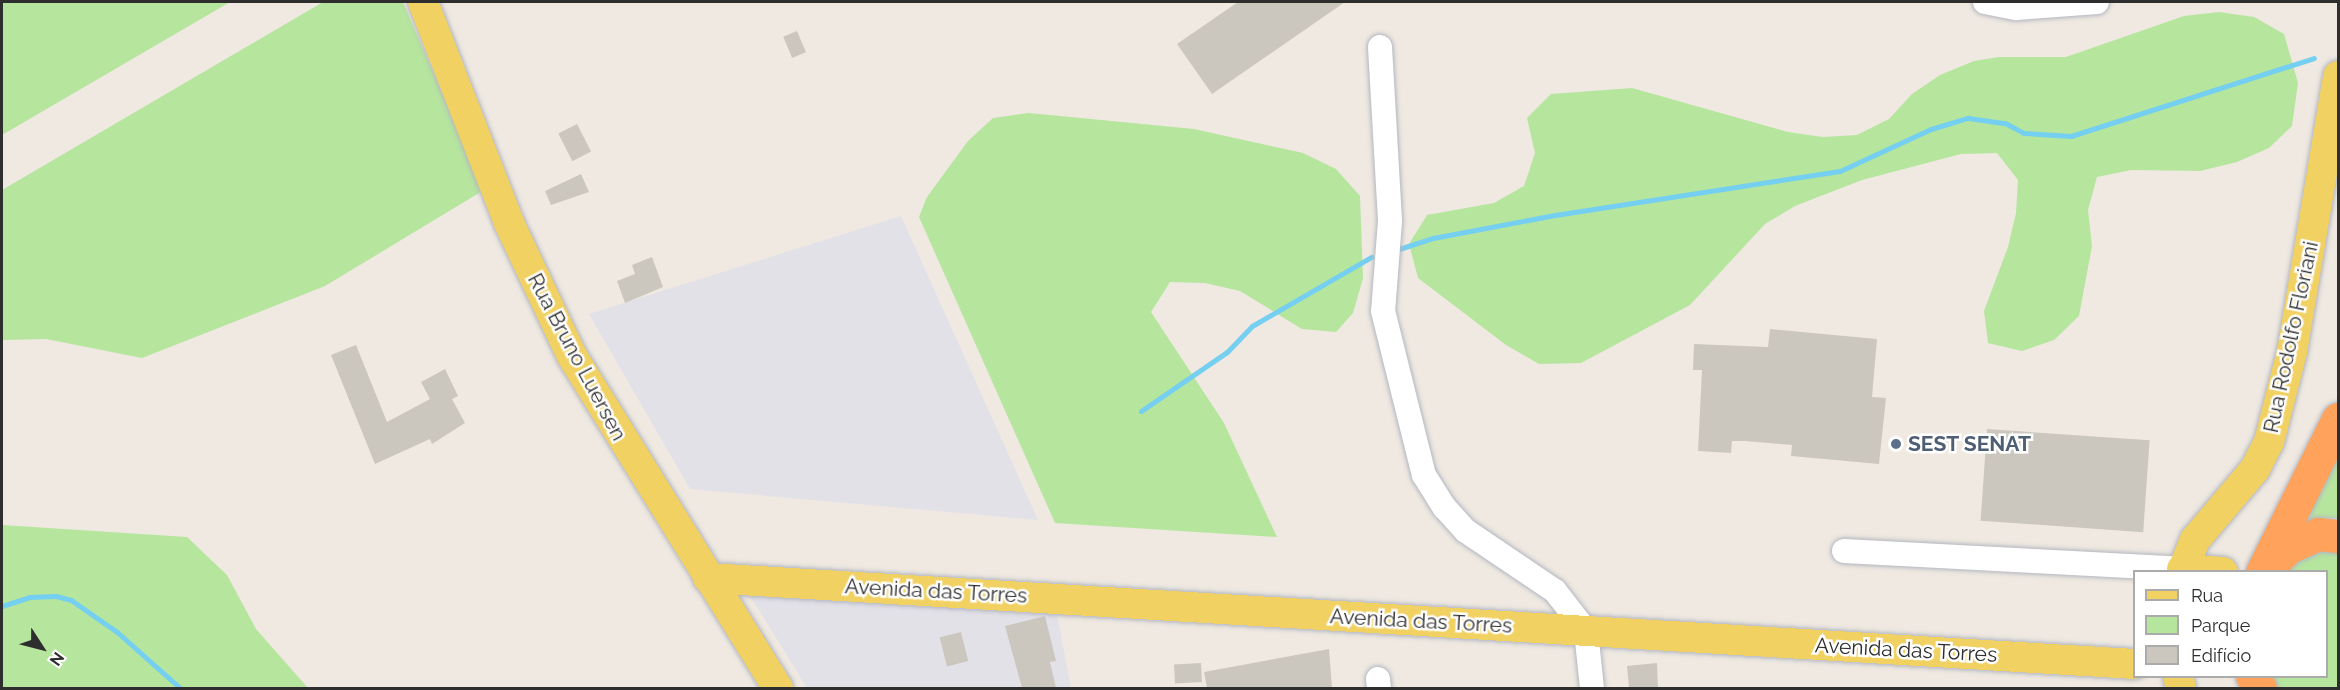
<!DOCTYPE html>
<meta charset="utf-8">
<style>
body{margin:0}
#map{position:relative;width:2340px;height:690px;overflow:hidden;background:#efe9e1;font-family:Raleway,sans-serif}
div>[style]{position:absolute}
.industrial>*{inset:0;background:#e3e1e8}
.green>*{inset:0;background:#b6e59e}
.stream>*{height:5px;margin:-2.5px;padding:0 2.5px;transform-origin:2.5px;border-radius:2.5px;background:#75cff0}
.building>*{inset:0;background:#cbc7bf;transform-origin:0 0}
.roads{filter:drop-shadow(0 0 2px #b4b7c1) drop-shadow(0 0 2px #b4b7c1)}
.minor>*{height:24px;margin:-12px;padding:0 12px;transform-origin:12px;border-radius:12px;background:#fff}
.major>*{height:30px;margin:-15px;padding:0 15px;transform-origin:15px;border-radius:15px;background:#f2d163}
.highway>*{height:33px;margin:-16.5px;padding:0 16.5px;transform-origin:16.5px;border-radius:16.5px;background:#ffa35c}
.dots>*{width:16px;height:16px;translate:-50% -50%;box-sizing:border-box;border:3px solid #fff;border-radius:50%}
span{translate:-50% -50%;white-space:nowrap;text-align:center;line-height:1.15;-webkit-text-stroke:5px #fff;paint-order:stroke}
.street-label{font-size:21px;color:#2e2e2e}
.service-label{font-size:21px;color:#4e5e75;font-weight:700}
.left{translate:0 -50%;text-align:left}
.frame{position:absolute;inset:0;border:3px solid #2e2e2e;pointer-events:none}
.legend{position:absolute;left:2133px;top:570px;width:195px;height:108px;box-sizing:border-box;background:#fff;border:2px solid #ababab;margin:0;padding:8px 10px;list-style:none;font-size:18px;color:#2e2e2e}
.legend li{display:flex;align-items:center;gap:12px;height:30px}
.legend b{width:30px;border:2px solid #ababab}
.north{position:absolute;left:12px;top:618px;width:60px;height:60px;-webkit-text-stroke:4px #fff;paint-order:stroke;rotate:126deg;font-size:16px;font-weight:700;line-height:24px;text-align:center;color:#2e2e2e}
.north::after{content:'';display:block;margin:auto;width:21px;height:27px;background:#2e2e2e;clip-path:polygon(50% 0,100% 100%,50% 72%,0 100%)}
</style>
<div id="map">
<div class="industrial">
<div style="clip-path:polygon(901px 216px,1038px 520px,690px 489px,589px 314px)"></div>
<div style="clip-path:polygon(750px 596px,1056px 609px,1071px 688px,807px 688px)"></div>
</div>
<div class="green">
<div style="clip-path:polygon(2px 2px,230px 2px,2px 135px)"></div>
<div style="clip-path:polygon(323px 2px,403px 2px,484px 190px,325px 286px,142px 358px,46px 339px,2px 340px,2px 190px)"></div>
<div style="clip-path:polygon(2219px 12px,2254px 17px,2284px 34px,2298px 83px,2292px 126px,2269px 148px,2237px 162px,2200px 171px,2131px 170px,2097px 177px,2088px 210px,2092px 246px,2079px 316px,2054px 340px,2022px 351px,1988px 343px,1984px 311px,2008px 247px,2016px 213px,2018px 180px,1997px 153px,1961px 154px,1862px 180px,1795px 206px,1765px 224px,1690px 305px,1581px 363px,1539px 364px,1506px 345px,1418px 278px,1409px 244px,1427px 215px,1494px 203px,1524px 186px,1535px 153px,1527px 118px,1551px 94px,1632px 88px,1788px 132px,1823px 137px,1857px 135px,1889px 119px,1912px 94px,1940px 75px,1974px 61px,1999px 57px,2066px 57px,2184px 16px)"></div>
<div style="clip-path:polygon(1029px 113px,1194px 129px,1303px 153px,1336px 169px,1360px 196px,1363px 278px,1353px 313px,1336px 332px,1302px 329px,1240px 291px,1205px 283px,1170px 282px,1151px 312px,1224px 423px,1277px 537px,1055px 523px,919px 217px,927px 197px,968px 141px,993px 118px)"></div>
<div style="clip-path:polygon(2338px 435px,2338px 518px,2320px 518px,2296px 527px)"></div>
<div style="clip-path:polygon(2px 525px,187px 537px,227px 575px,256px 629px,308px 688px,2px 688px)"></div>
<div style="clip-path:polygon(2338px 545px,2338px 688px,2274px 688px,2265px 677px,2326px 676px,2326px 572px,2276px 571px,2283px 562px)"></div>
</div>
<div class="stream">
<div style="left:1399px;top:249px;width:36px;rotate:-18deg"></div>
<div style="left:1433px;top:238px;width:124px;rotate:-10.7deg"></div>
<div style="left:1555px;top:215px;width:288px;rotate:-8.8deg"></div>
<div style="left:1840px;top:171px;width:100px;rotate:-24.8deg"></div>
<div style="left:1931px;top:129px;width:39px;rotate:-17deg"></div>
<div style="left:1968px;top:118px;width:37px;rotate:8deg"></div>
<div style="left:2005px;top:123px;width:21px;rotate:28deg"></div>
<div style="left:2024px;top:133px;width:47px;rotate:3.7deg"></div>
<div style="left:2071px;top:136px;width:255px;rotate:-17.8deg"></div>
<div style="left:1141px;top:411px;width:104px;rotate:-34.5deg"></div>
<div style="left:1227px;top:352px;width:36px;rotate:-46deg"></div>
<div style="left:1252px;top:326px;width:138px;rotate:-30.1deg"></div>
<div style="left:2px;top:606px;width:28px;rotate:-18deg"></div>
<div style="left:29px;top:597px;width:27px;rotate:-2deg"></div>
<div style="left:56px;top:596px;width:16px;rotate:15deg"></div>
<div style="left:71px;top:600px;width:56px;rotate:34.8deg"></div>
<div style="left:117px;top:632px;width:84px;rotate:41.6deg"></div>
</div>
<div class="building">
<div style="clip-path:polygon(1238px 2px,1345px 2px,1212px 94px,1177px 44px)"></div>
<div style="left:797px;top:31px;width:23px;height:15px;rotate:67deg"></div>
<div style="left:577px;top:124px;width:31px;height:21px;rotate:63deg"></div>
<div style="clip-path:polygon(581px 174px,589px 192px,551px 205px,545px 191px)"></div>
<div style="clip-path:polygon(652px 257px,663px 287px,625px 303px,617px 281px,635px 274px,632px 265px)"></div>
<div style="clip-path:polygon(1770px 329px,1877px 339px,1872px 397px,1886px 398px,1879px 464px,1791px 456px,1792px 445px,1745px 441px,1732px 441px,1731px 453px,1698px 451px,1702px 370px,1693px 370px,1694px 344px,1768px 347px)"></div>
<div style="clip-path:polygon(356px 345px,387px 422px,430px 399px,421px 382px,445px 369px,458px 396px,452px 399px,465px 423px,432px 444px,430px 439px,375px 464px,331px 355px)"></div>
<div style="left:1987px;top:429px;width:163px;height:92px;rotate:4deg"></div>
<div style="clip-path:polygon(1045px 616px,1056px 661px,1050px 662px,1056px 688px,1022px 688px,1005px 626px)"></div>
<div style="left:961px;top:632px;width:30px;height:22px;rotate:76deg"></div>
<div style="clip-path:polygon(1329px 649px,1332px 688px,1207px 688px,1204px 672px)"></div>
<div style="left:1201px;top:663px;width:19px;height:27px;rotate:87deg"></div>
<div style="clip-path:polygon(1657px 663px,1658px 688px,1629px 688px,1627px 666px)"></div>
</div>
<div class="roads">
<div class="minor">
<div style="left:1985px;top:2px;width:32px;rotate:11deg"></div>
<div style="left:2016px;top:8px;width:81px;rotate:-4.2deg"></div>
<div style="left:1380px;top:47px;width:174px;rotate:86.7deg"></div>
<div style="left:1390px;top:221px;width:90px;rotate:94.4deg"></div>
<div style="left:1383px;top:311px;width:169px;rotate:76deg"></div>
<div style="left:1424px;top:475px;width:39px;rotate:58deg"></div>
<div style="left:1445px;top:508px;width:31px;rotate:48deg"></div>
<div style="left:1466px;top:531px;width:107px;rotate:34deg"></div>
<div style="left:1555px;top:591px;width:51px;rotate:52.2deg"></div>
<div style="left:1586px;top:631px;width:57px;rotate:84deg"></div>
<div style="left:1844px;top:551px;width:338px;rotate:3deg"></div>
<div style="left:1378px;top:679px;width:9px;rotate:84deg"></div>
</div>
<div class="major">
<div style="left:423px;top:2px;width:237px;rotate:68.7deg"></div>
<div style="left:509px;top:223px;width:147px;rotate:64.7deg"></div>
<div style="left:572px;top:356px;width:391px;rotate:58.2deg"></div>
<div style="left:2182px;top:569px;width:41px;rotate:4.2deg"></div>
<div style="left:2182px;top:572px;width:35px;rotate:-68deg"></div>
<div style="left:2195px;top:540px;width:93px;rotate:-49.8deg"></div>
<div style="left:2255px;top:469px;width:30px;rotate:-63deg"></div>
<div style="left:2269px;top:442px;width:93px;rotate:-75.7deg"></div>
<div style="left:2292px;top:352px;width:280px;rotate:-80.5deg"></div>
<div style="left:708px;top:578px;width:1429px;rotate:3.45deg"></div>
<div style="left:2178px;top:676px;width:12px;rotate:76deg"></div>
</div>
<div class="highway">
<div style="left:2267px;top:568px;width:30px;rotate:-44deg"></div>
<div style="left:2289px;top:547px;width:32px;rotate:-24deg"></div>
<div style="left:2318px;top:534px;width:20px;rotate:6deg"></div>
<div style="left:2262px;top:572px;width:171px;rotate:-63.6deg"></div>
<div style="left:2252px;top:676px;width:14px;rotate:56deg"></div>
</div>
</div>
<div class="dots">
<div style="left:1896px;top:444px;background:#5c6f8a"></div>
</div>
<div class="street-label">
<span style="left:2291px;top:337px;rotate:-78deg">Rua Rodolfo Floriani</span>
<span style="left:577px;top:357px;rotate:62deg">Rua Bruno Luersen</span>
<span style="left:936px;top:591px;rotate:3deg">Avenida das Torres</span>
<span style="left:1421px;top:621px;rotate:3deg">Avenida das Torres</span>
<span style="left:1906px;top:650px;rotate:3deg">Avenida das Torres</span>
</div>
<div class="service-label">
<span class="left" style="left:1908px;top:444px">SEST SENAT</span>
</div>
<div class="frame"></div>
<ul class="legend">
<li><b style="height:8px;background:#f2d163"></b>Rua</li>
<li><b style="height:16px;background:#b6e59e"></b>Parque</li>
<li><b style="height:16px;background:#cbc7bf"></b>Edifício</li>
</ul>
<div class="north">N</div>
</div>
